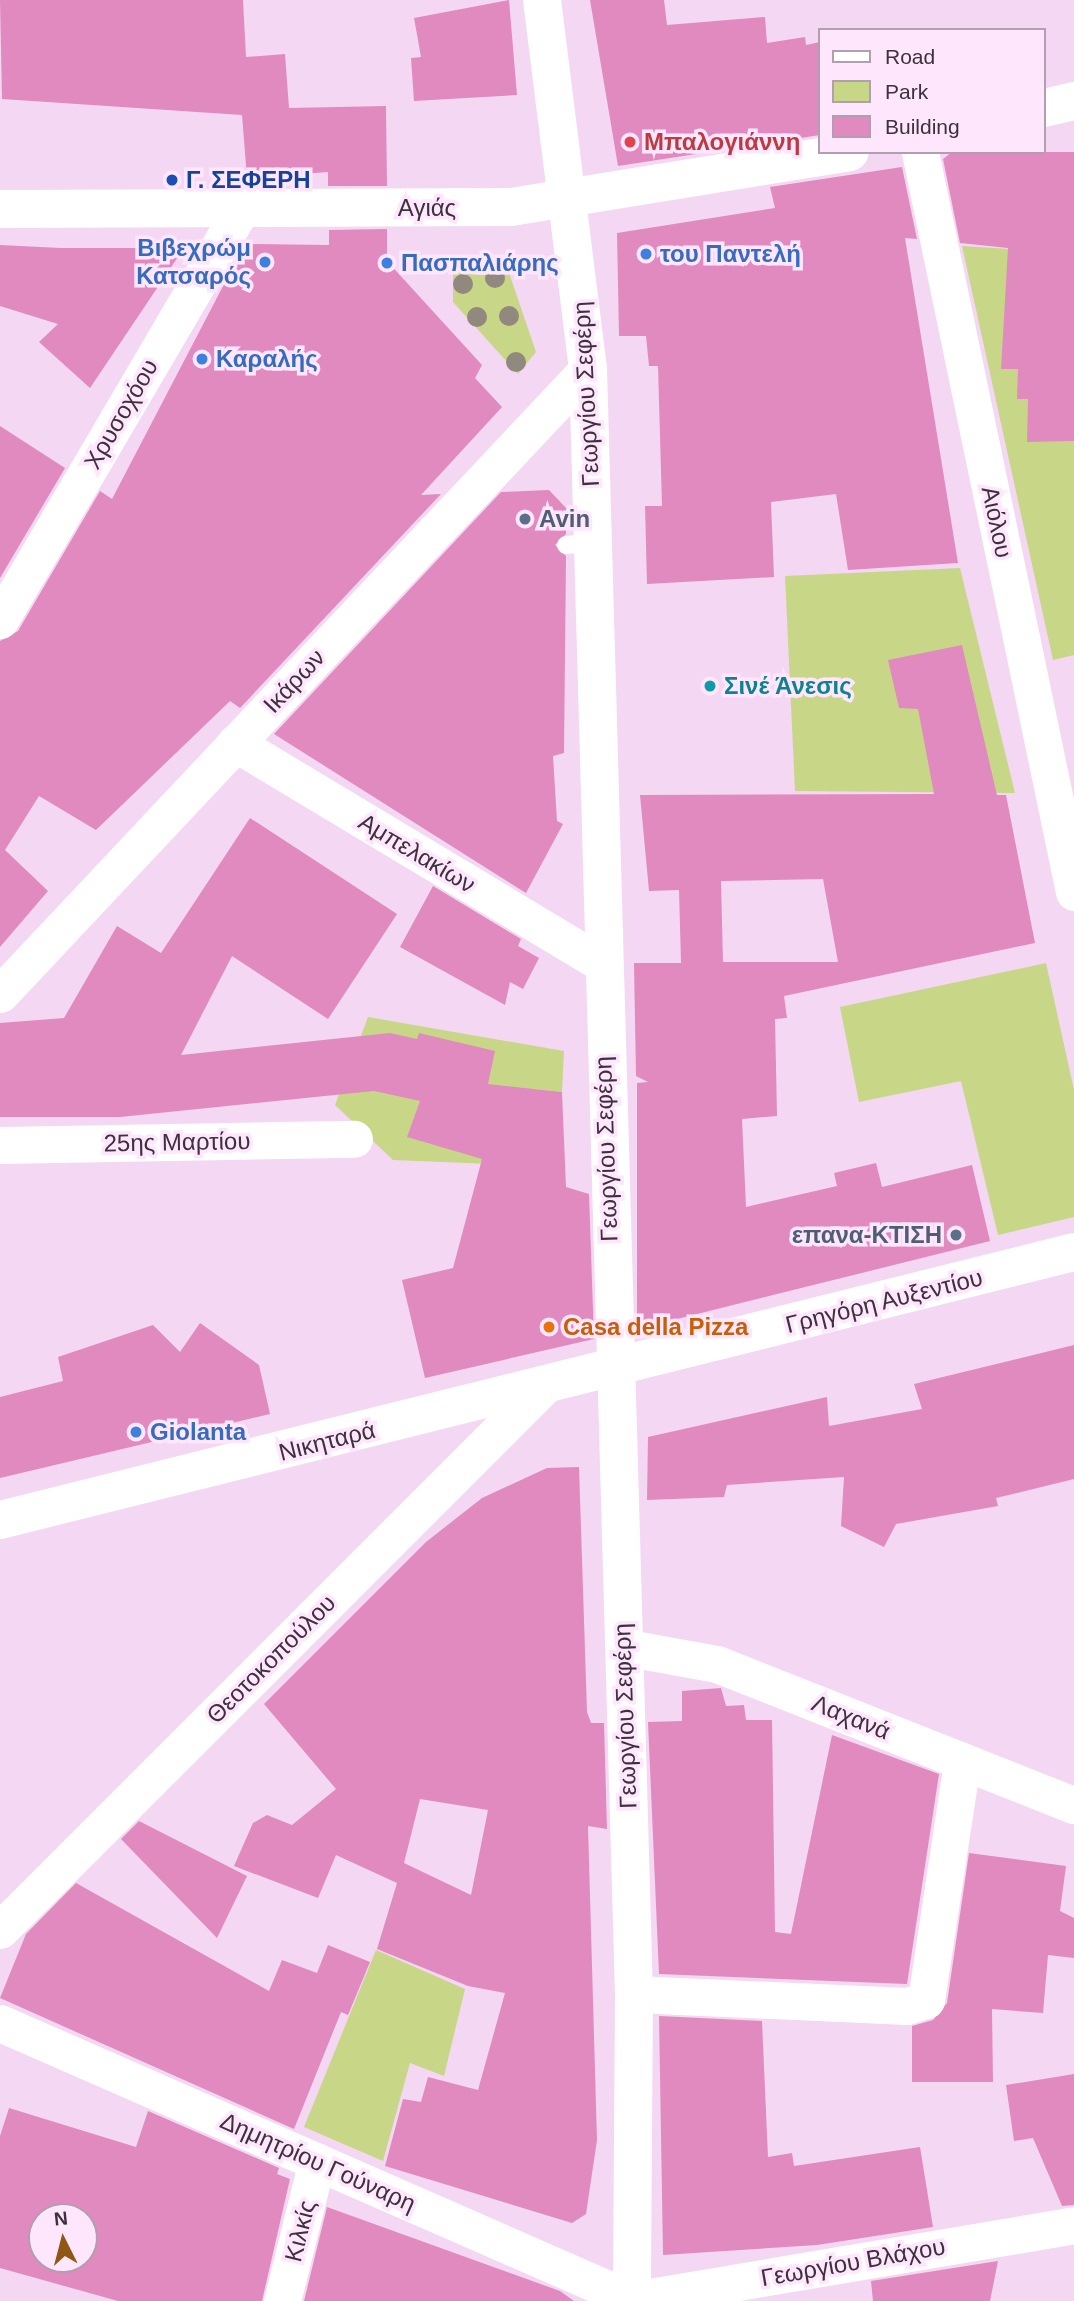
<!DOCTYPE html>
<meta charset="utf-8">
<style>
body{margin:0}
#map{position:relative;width:1074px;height:2301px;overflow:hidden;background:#f4d7f2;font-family:Arial,sans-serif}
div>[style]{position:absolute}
.green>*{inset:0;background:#c8d787}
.building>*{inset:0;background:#e18abf}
.lane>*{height:18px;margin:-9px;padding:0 9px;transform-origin:9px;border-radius:9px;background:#fff}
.street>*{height:37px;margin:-18.5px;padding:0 18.5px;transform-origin:18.5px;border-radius:18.5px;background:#fff}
.secondary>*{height:38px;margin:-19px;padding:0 19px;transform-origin:19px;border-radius:19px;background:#fff}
.trees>*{width:20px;height:20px;margin:-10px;border-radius:50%;background:#91887e}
.dots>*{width:19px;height:19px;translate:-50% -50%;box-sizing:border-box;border:4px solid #fee6fc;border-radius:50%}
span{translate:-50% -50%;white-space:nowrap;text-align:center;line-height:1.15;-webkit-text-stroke:7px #fee6fc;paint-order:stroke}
.health-label{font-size:24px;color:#be3a42;font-weight:700}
.left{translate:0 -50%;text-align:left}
.transit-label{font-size:24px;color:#164399;font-weight:700}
.street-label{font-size:24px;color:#3d323c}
.shop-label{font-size:24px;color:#366cbe;font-weight:700}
.right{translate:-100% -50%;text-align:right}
.service-label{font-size:24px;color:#4e5e75;font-weight:700}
.culture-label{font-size:24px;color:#0d838f;font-weight:700}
.food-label{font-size:24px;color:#c56008;font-weight:700}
.legend{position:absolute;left:818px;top:28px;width:228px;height:126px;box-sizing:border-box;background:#fee6fc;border:2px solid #b19eaf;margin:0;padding:9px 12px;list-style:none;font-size:21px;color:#3d323c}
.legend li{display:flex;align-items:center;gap:14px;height:35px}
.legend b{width:35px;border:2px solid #b19eaf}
.north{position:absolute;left:28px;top:2203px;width:70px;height:70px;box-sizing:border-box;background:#fee6fc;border:2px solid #b19eaf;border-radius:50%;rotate:354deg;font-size:19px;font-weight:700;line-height:28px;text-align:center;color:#3d323c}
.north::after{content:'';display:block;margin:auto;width:24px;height:32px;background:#905613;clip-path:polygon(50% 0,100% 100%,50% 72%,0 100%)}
</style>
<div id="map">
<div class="green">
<div style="clip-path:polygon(962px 246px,1074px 253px,1074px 655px,1053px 660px)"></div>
<div style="clip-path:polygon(506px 264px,536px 352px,518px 374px,453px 302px,453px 266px)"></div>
<div style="clip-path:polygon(960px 568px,1015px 793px,795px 791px,785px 576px)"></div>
<div style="clip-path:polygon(1046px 963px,1074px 1090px,1074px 1217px,998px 1235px,961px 1081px,859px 1102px,840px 1007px)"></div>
<div style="clip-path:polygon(368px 1017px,564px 1051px,562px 1092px,533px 1089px,492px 1164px,393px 1160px,335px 1105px)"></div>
<div style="clip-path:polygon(376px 1950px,465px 1989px,444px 2076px,410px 2063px,383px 2161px,304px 2127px)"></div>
</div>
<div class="building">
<div style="clip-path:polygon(0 0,243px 0,246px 57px,285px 54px,289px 108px,386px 106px,387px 186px,328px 186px,328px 172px,247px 178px,242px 115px,2px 99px)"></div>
<div style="clip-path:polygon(509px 0,517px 95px,414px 101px,411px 58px,421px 57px,414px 18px)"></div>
<div style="clip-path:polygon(590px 0,664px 0,667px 25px,765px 17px,767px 43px,805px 37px,806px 45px,820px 42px,820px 135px,618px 166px)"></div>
<div style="clip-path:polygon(952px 152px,1074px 152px,1074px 441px,1027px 442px,1028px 399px,1017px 399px,1018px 369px,1001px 369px,1008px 248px,960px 243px,943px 159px)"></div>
<div style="clip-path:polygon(902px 167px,917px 239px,905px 238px,958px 563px,848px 570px,836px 494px,771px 502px,774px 577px,647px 584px,645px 506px,662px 506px,658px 366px,649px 366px,646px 336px,619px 336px,617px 233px,775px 208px,770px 187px)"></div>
<div style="clip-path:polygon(387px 229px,387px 261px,482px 365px,475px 378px,502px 407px,421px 495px,441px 494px,240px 708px,230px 701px,96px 830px,39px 796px,5px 850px,48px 891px,0 947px,0 641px,18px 631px,100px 491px,112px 499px,245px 244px,329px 245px,329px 230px)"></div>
<div style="clip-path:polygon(0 245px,61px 248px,184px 248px,90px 388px,39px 342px,58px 324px,0 306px)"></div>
<div style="clip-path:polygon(0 426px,65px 468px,0 578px)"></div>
<div style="clip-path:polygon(549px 490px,566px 508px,566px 534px,555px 545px,566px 556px,564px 753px,553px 756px,557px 821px,563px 824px,526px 893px,274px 734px,501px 492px)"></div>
<div style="clip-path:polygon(evenodd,962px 645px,997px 795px,1006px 795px,1035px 943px,784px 996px,787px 1018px,775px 1019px,777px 1116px,742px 1119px,746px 1207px,837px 1186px,834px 1173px,876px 1163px,882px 1187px,972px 1165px,990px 1241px,637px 1329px,637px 1083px,648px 1082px,636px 1076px,634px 963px,681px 963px,679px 890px,649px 891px,640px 795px,934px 794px,918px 709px,899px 708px,888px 660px,962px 645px,823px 879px,838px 962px,723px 962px,721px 881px,823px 879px)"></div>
<div style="clip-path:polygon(250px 818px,397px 914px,328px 1019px,232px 956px,181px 1055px,390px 1033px,417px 1039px,419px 1033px,495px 1051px,488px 1084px,562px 1092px,566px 1187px,589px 1194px,594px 1339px,425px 1378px,402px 1280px,453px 1268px,482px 1159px,407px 1137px,420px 1101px,374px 1091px,120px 1117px,0 1117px,0 1023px,64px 1018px,117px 926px,161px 953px)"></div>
<div style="clip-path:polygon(433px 886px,521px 939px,518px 946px,539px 958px,523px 989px,510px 982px,505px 1005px,400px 947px)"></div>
<div style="clip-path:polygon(200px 1323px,259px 1365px,270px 1414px,0 1478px,0 1397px,63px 1381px,58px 1357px,153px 1325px,180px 1352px)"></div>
<div style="clip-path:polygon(1074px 1345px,1074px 1479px,996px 1498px,998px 1506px,896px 1524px,884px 1547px,841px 1526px,844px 1477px,727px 1485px,724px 1497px,647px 1500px,648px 1437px,827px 1397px,829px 1426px,922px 1409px,914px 1384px)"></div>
<div style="clip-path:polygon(evenodd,579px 1467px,587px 1712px,591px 1723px,604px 1723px,607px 1829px,588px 1826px,597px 2140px,586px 2214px,572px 2223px,385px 2166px,403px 2099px,421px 2102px,428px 2077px,478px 2090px,505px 1993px,468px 1986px,377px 1949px,397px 1883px,336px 1855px,318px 1898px,234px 1866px,253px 1823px,267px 1815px,292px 1825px,336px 1789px,264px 1704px,426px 1542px,482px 1498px,547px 1468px,579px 1467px,420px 1799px,488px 1810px,471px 1895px,404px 1863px,420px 1799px)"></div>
<div style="clip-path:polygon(721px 1688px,726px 1706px,744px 1705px,746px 1720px,772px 1720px,775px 1932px,791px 1934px,832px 1735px,939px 1774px,907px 1984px,659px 1974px,648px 1722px,682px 1721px,682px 1691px)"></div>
<div style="clip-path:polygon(139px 1821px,247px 1876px,217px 1938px,121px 1839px)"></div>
<div style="clip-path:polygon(969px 1853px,1066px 1866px,1060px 1911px,1074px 1918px,1074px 1958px,1048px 1955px,1043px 2013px,992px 2009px,993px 2082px,912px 2082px,912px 2026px,933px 2020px,947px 2003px)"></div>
<div style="clip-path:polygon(76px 1883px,269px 1991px,282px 1960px,317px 1973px,328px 1945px,370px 1962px,348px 2015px,341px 2012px,294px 2129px,0 1998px,26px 1934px)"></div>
<div style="clip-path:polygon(659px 2016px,762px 2021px,768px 2157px,792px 2153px,794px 2166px,920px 2147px,933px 2227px,817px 2245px,663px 2255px)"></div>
<div style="clip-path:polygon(1074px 2074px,1074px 2205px,1062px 2206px,1033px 2138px,1014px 2141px,1006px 2085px)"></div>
<div style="clip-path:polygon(evenodd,9px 2108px,136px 2147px,148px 2111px,279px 2168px,277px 2174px,290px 2179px,262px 2301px,118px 2301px,0 2268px,0 2136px,9px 2108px,42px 2217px,84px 2217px,84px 2259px,42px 2259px,42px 2217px)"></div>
<div style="clip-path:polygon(327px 2207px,560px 2291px,574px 2301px,304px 2301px)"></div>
<div style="clip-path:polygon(998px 2261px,990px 2301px,873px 2301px,871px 2281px)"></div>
</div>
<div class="lane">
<div style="left:566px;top:545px;width:25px;rotate:-5deg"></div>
</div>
<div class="street">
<div style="left:920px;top:152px;width:756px;rotate:78.24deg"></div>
<div style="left:0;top:620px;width:476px;rotate:-59.6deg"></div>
<div style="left:235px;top:743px;width:426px;rotate:31deg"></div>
<div style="left:0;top:994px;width:858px;rotate:-46.75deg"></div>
<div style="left:0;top:1145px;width:354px;rotate:-1deg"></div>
<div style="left:623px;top:1647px;width:96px;rotate:10.3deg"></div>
<div style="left:717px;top:1664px;width:384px;rotate:21.6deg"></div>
<div style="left:0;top:1930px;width:767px;rotate:-45deg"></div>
<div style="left:634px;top:1994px;width:273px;rotate:2.5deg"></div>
<div style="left:907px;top:2006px;width:20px;rotate:-18deg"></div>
<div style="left:926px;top:2000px;width:242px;rotate:-81.4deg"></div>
<div style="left:0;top:2023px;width:693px;rotate:23.64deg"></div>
<div style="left:632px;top:2300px;width:448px;rotate:-9.6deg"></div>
<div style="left:282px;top:2301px;width:144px;rotate:-76deg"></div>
</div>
<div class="secondary">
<div style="left:542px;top:0;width:372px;rotate:82.9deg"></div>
<div style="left:588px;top:369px;width:1626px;rotate:88.38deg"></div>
<div style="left:634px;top:1994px;width:307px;rotate:90.4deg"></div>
<div style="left:1044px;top:108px;width:31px;rotate:-13deg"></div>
<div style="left:0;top:209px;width:511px;rotate:-0.22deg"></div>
<div style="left:511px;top:207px;width:343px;rotate:-9.2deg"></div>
<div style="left:0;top:1520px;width:1107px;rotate:-14.01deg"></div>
</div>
<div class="trees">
<div style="left:495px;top:278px"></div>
<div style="left:463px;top:284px"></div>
<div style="left:509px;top:316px"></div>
<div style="left:477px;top:317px"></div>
<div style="left:516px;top:362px"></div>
</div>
<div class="dots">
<div style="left:630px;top:142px;background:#e0444e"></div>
<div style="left:172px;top:180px;background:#1a4fb4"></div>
<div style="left:646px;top:254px;background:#3f7fe0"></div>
<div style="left:265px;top:262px;background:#3f7fe0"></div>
<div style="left:387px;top:263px;background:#3f7fe0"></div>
<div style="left:202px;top:359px;background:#3f7fe0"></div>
<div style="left:525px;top:519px;background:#5c6f8a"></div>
<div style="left:710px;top:686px;background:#0f9aa8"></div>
<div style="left:956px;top:1235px;background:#5c6f8a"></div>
<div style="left:549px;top:1327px;background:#e8710a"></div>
<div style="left:136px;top:1432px;background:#3f7fe0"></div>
</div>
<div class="health-label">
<span class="left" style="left:644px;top:142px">Μπαλογιάννη</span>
</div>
<div class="transit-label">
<span class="left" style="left:186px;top:180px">Γ. ΣΕΦΕΡΗ</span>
</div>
<div class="street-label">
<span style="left:427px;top:208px">Αγιάς</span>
<span style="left:586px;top:394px;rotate:-93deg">Γεωργίου Σεφέρη</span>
<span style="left:121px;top:414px;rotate:-60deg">Χρυσοχόου</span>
<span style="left:997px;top:522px;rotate:78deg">Αιόλου</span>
<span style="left:294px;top:681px;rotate:-47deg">Ικάρων</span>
<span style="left:417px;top:853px;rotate:31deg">Αμπελακίων</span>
<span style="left:177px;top:1142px;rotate:-1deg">25ης Μαρτίου</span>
<span style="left:606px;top:1149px;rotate:-92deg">Γεωργίου Σεφέρη</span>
<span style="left:884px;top:1301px;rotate:-14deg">Γρηγόρη Αυξεντίου</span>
<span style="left:327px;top:1441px;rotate:-14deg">Νικηταρά</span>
<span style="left:271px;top:1659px;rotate:-45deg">Θεοτοκοπούλου</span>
<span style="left:625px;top:1716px;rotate:-92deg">Γεωργίου Σεφέρη</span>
<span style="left:851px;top:1717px;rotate:22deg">Λαχανά</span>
<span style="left:318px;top:2162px;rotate:24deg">Δημητρίου Γούναρη</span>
<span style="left:300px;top:2231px;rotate:-76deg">Κιλκίς</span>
<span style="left:853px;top:2262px;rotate:-10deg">Γεωργίου Βλάχου</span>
</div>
<div class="shop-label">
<span class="right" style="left:251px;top:262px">Βιβεχρώμ<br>Κατσαρός</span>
<span class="left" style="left:660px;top:254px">του Παντελή</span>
<span class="left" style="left:401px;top:263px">Πασπαλιάρης</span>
<span class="left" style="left:216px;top:359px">Καραλής</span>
<span class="left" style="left:150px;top:1432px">Giolanta</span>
</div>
<div class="service-label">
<span class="left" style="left:539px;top:519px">Avin</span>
<span class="right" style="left:942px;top:1235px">επανα-ΚΤΙΣΗ</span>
</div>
<div class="culture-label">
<span class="left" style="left:724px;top:686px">Σινέ Άνεσις</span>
</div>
<div class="food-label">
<span class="left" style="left:563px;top:1327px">Casa della Pizza</span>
</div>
<ul class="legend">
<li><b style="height:9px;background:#fff"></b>Road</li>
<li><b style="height:19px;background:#c8d787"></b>Park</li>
<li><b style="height:19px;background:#e18abf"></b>Building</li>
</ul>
<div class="north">N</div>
</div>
